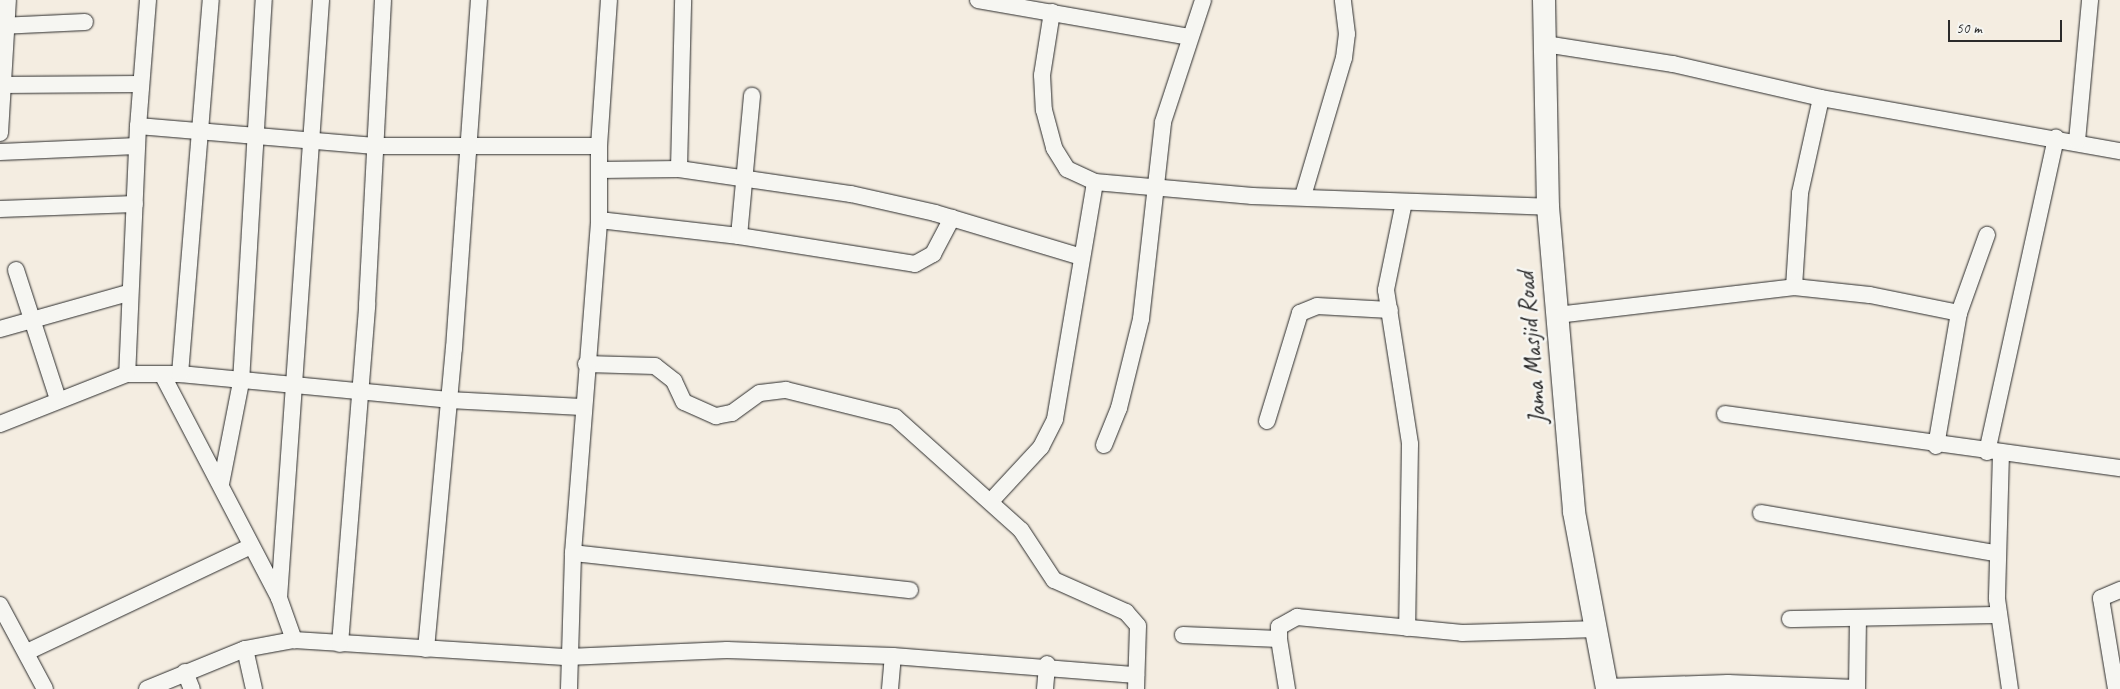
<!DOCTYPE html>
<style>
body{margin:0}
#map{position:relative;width:2120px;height:689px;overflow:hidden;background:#f4ede1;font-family:Caveat,sans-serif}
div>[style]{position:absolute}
.roads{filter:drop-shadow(0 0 1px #2b2b2b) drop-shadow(0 0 1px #2b2b2b)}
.street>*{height:16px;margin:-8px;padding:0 8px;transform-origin:8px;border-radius:8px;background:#f6f6f2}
.secondary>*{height:22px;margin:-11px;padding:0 11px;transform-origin:11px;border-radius:11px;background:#f6f6f2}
span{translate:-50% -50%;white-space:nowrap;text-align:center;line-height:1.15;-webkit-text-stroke:5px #f6f6f2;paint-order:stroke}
.street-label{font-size:25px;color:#2b2b2b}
.scale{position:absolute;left:1948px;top:20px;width:114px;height:22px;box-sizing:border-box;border:2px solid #2b2b2b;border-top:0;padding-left:6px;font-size:15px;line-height:18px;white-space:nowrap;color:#2b2b2b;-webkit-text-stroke:4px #f6f6f2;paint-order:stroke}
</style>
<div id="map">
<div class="roads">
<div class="street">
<div style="left:148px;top:0;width:126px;rotate:94.5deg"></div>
<div style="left:138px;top:126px;width:238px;rotate:4.8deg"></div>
<div style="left:375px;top:146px;width:224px"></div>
<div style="left:978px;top:0;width:214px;rotate:9.9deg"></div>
<div style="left:1052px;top:12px;width:64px;rotate:99deg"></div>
<div style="left:1042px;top:75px;width:35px;rotate:87deg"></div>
<div style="left:1044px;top:110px;width:39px;rotate:75deg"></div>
<div style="left:1054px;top:148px;width:25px;rotate:58deg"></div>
<div style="left:1067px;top:169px;width:31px;rotate:25deg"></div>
<div style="left:1095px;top:182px;width:158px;rotate:5.1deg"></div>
<div style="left:1252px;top:196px;width:296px;rotate:2.1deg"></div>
<div style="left:0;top:26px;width:85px;rotate:-2.7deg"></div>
<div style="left:1545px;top:44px;width:130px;rotate:8.9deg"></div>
<div style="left:1673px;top:64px;width:152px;rotate:12.9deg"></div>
<div style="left:1821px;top:98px;width:304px;rotate:10.1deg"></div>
<div style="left:0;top:85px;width:141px;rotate:-0.4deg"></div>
<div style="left:138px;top:126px;width:248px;rotate:92.5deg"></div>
<div style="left:127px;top:374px;width:53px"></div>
<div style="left:180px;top:374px;width:270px;rotate:5.5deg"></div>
<div style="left:449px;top:400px;width:133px;rotate:3deg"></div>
<div style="left:0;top:133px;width:133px;rotate:-86.6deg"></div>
<div style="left:2077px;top:141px;width:142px;rotate:-84.7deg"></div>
<div style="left:0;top:152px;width:137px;rotate:-2.5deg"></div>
<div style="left:679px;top:169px;width:169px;rotate:-88.6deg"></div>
<div style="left:600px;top:170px;width:79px;rotate:-0.7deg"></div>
<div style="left:679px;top:169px;width:174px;rotate:8.3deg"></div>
<div style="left:851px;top:194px;width:86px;rotate:12.7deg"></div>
<div style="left:935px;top:213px;width:153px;rotate:16.7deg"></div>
<div style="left:1303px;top:196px;width:144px;rotate:-73.5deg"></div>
<div style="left:1344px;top:58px;width:24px;rotate:-83deg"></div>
<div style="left:1347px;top:34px;width:34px;rotate:-97deg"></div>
<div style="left:1404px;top:202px;width:90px;rotate:101.6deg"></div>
<div style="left:1386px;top:290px;width:156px;rotate:81.1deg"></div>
<div style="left:1410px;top:444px;width:184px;rotate:90.9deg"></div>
<div style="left:0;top:209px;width:135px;rotate:-2.1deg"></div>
<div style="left:599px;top:220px;width:141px;rotate:6.5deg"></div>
<div style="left:739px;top:236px;width:178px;rotate:9deg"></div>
<div style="left:915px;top:264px;width:21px;rotate:-29deg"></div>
<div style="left:933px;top:254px;width:41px;rotate:-62.2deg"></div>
<div style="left:739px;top:236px;width:141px;rotate:-84.7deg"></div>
<div style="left:16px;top:270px;width:136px;rotate:72deg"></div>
<div style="left:1794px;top:287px;width:94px;rotate:-86.3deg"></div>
<div style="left:1800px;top:193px;width:97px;rotate:-77.5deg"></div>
<div style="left:1557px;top:315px;width:239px;rotate:-6.7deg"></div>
<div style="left:1794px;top:287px;width:76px;rotate:6deg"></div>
<div style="left:1870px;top:295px;width:91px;rotate:11.4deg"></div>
<div style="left:0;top:329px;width:133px;rotate:-15.7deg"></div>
<div style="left:586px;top:364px;width:69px;rotate:1.7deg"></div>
<div style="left:655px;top:366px;width:24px;rotate:38deg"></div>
<div style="left:674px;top:381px;width:23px;rotate:65deg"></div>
<div style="left:684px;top:402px;width:35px;rotate:24deg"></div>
<div style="left:716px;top:416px;width:16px;rotate:-11deg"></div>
<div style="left:732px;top:413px;width:34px;rotate:-36deg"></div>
<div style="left:760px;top:393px;width:26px;rotate:-7deg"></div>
<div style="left:786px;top:390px;width:112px;rotate:13.9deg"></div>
<div style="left:895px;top:417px;width:169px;rotate:41.9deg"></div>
<div style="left:1021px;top:530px;width:60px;rotate:56.6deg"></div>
<div style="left:1054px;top:580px;width:79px;rotate:24deg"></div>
<div style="left:1126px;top:612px;width:18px;rotate:49deg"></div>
<div style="left:1138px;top:626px;width:63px;rotate:91.8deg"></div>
<div style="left:162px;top:374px;width:253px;rotate:62.4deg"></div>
<div style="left:279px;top:598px;width:45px;rotate:70.3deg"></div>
<div style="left:294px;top:640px;width:275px;rotate:3.6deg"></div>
<div style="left:568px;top:657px;width:159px;rotate:-2.5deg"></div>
<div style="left:727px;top:650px;width:166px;rotate:2.1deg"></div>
<div style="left:893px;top:656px;width:244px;rotate:4.5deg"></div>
<div style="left:180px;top:374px;width:375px;rotate:-85.3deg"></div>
<div style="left:1725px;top:414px;width:399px;rotate:7.8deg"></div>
<div style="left:1267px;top:421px;width:113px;rotate:-73deg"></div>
<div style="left:1300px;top:313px;width:18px;rotate:-22deg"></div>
<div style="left:1317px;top:306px;width:73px;rotate:3.1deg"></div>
<div style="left:0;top:424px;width:136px;rotate:-21.5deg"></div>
<div style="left:1104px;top:445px;width:40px;rotate:-68deg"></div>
<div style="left:1119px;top:408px;width:92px;rotate:-76.1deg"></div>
<div style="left:1141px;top:319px;width:198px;rotate:-83.6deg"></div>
<div style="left:1163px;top:122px;width:128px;rotate:-71.8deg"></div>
<div style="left:1936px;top:446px;width:135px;rotate:-80.2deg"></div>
<div style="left:1959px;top:313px;width:83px;rotate:-70.3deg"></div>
<div style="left:1987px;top:452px;width:322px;rotate:-77.6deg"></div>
<div style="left:2001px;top:453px;width:146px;rotate:91.6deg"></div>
<div style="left:1997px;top:599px;width:91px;rotate:81.8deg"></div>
<div style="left:221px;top:484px;width:104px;rotate:-78.9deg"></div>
<div style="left:241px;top:382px;width:383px;rotate:-86.6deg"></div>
<div style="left:992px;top:500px;width:72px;rotate:-47.2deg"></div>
<div style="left:1041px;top:447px;width:31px;rotate:-63deg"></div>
<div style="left:1055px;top:419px;width:240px;rotate:-80.4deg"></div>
<div style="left:1761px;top:513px;width:237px;rotate:9.7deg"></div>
<div style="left:573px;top:553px;width:339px;rotate:6.3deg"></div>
<div style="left:279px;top:598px;width:599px;rotate:-85.98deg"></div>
<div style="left:0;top:605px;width:95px;rotate:61.8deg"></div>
<div style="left:1790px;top:619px;width:209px;rotate:-1.1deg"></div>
<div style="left:1183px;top:635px;width:96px;rotate:2.4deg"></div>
<div style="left:1279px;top:639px;width:51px;rotate:80.9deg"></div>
<div style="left:1279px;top:639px;width:12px;rotate:-90deg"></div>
<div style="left:1279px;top:627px;width:21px;rotate:-29deg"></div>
<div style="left:1297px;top:617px;width:166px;rotate:5.5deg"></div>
<div style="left:1462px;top:633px;width:136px;rotate:-1.7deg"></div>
<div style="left:340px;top:644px;width:340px;rotate:-85.4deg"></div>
<div style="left:367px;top:305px;width:305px;rotate:-87deg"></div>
<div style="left:245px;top:649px;width:41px;rotate:77.3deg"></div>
<div style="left:426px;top:649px;width:302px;rotate:-84.7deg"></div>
<div style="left:454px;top:348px;width:349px;rotate:-85.9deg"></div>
<div style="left:27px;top:652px;width:246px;rotate:-25.3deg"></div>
<div style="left:185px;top:672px;width:18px;rotate:68deg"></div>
<div style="left:1606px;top:687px;width:122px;rotate:-1.9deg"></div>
<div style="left:1728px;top:683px;width:129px;rotate:2.2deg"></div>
<div style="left:147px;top:689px;width:106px;rotate:-22.2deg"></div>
<div style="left:245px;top:649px;width:50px;rotate:-10.4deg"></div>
<div style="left:569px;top:689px;width:136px;rotate:-88.3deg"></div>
<div style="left:573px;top:553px;width:334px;rotate:-85.5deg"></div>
<div style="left:599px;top:220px;width:74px;rotate:-90deg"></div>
<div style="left:599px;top:146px;width:146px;rotate:-86.1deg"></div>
<div style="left:890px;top:689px;width:33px;rotate:-85deg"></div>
<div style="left:1045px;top:689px;width:25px;rotate:-85deg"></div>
<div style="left:1857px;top:689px;width:71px;rotate:-89.2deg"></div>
<div style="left:2116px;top:689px;width:92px;rotate:-99.4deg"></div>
<div style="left:2101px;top:598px;width:21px;rotate:-23deg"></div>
</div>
<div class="secondary">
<div style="left:1544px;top:0;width:207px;rotate:88.9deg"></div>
<div style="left:1548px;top:207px;width:306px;rotate:85.1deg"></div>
<div style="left:1574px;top:512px;width:180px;rotate:79.4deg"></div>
</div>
</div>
<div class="street-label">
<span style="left:1532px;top:348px;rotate:-95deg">Jama Masjid Road</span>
</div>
<div class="scale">50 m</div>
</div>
